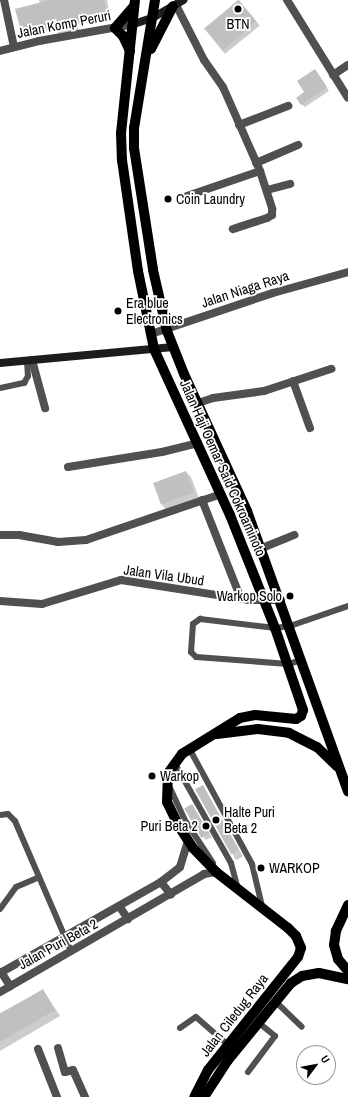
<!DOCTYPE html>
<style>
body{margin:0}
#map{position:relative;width:348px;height:1097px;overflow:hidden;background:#fff;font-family:"Archivo Narrow",sans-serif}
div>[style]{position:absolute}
.shadow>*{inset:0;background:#0003;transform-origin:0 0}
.building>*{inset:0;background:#c0c0c0;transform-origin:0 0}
.service>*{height:6px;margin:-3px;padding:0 3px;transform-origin:3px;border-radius:3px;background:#505050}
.minor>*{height:8px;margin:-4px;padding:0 4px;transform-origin:4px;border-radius:4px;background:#505050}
.secondary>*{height:8px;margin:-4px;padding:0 4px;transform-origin:4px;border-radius:4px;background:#1d1d1d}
.primary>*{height:10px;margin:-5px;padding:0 5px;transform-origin:5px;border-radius:5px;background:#000}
.dots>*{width:11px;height:11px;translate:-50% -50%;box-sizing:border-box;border:2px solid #fff;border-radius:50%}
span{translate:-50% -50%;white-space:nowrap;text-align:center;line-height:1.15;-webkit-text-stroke:3.5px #fff;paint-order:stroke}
.street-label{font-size:14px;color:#000}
.poi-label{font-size:14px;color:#000}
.left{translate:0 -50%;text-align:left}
.right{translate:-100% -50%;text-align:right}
.north{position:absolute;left:296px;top:1045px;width:40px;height:40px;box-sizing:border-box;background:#fff;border:1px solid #999;border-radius:50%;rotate:58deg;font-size:11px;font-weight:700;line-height:16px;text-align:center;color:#000}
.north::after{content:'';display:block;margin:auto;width:14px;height:18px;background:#000;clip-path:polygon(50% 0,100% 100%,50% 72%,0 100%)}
</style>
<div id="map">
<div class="shadow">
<div style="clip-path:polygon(39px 0,107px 0,110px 18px,77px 24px,79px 30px,60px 35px,55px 28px,26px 35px,22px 30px,40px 4px)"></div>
<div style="left:239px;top:0;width:33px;height:45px;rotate:51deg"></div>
<div style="clip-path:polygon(318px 74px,329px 91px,305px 107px,301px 104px)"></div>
<div style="clip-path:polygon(186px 472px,191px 477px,199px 498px,167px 510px,162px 505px,154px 484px)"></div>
<div style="left:203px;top:787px;width:80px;height:8px;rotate:60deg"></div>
<div style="clip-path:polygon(192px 805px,212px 837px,206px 840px,203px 837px)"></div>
<div style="clip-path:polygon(43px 990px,60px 1016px,0 1051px,0 1013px)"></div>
</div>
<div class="building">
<div style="clip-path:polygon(50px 0,104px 0,106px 14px,73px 20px,75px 26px,55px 31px,53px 23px,21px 31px,15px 9px)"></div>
<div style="left:238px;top:0;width:28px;height:44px;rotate:49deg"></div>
<div style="clip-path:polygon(315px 69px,327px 87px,301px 105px,296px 98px,304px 92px,297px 81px)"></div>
<div style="left:186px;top:471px;width:23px;height:35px;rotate:70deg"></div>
<div style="left:203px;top:785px;width:74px;height:9px;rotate:61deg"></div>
<div style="left:192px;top:804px;width:34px;height:9px;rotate:60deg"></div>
<div style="clip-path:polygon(43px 989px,55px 1010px,0 1042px,0 1014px)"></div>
</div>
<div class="service">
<div style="left:0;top:388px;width:25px;rotate:-12deg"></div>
<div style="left:24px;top:383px;width:8px;rotate:-60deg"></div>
<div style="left:28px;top:376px;width:15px;rotate:-94deg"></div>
<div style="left:302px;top:660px;width:15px;rotate:164deg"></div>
<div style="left:288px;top:664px;width:92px;rotate:-175.6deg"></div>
<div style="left:196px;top:657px;width:7px;rotate:-135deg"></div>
<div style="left:191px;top:652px;width:28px;rotate:-86deg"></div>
<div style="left:193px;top:624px;width:9px;rotate:-36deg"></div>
<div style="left:200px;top:619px;width:76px;rotate:6.8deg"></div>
<div style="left:275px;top:628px;width:15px;rotate:-8deg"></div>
<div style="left:290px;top:626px;width:61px;rotate:-19deg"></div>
<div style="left:189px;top:748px;width:132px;rotate:61.5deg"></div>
<div style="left:252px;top:864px;width:43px;rotate:76.6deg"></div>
<div style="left:174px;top:762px;width:116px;rotate:60.6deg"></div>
<div style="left:231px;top:863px;width:24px;rotate:75deg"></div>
<div style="left:170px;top:788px;width:38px;rotate:65deg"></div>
<div style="left:186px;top:822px;width:49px;rotate:56.6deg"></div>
<div style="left:0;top:815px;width:8px;rotate:-7deg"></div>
<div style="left:8px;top:814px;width:10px;rotate:45deg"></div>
<div style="left:15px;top:821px;width:142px;rotate:66.7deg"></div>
<div style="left:0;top:909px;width:27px;rotate:-54deg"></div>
<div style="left:16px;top:887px;width:25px;rotate:-23deg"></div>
<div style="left:275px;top:1001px;width:37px;rotate:44deg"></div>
<div style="left:180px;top:1028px;width:19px;rotate:-35deg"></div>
<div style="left:196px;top:1017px;width:43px;rotate:41.2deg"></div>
<div style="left:248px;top:1072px;width:45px;rotate:-53.1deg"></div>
<div style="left:275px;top:1036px;width:22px;rotate:-141deg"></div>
</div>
<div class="minor">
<div style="left:4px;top:0;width:48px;rotate:78deg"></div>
<div style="left:287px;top:0;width:115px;rotate:58.1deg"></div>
<div style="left:176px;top:5px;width:62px;rotate:63deg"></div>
<div style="left:204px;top:60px;width:33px;rotate:55deg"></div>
<div style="left:223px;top:87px;width:92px;rotate:66.2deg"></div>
<div style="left:260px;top:171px;width:40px;rotate:72deg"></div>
<div style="left:272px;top:209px;width:6px;rotate:90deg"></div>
<div style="left:272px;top:215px;width:6px;rotate:149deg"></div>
<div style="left:267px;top:218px;width:36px;rotate:162deg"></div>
<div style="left:0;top:51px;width:40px;rotate:-14.4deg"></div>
<div style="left:39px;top:41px;width:97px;rotate:-10.1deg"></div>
<div style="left:333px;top:75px;width:18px;rotate:-34deg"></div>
<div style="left:239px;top:125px;width:53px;rotate:-21.2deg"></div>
<div style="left:256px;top:163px;width:46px;rotate:-23.2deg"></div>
<div style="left:267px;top:190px;width:24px;rotate:-15deg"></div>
<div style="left:187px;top:196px;width:77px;rotate:-18.9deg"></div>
<div style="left:151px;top:334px;width:129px;rotate:-18.6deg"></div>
<div style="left:273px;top:293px;width:78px;rotate:-15.6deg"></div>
<div style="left:32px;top:360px;width:50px;rotate:74.8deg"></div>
<div style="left:293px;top:381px;width:50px;rotate:70.1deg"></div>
<div style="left:198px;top:403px;width:16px;rotate:-18deg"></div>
<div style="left:213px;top:398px;width:51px;rotate:-7.8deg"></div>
<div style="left:264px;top:391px;width:71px;rotate:-18.2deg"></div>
<div style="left:68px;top:467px;width:95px;rotate:-9.1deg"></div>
<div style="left:162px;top:452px;width:37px;rotate:-14deg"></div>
<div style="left:202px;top:500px;width:106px;rotate:68.5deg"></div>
<div style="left:0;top:535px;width:19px"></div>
<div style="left:19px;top:535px;width:40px;rotate:10deg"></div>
<div style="left:58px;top:542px;width:28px;rotate:-4deg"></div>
<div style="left:86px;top:540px;width:143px;rotate:-18.8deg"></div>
<div style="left:262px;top:548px;width:35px;rotate:-22deg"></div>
<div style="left:0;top:601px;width:42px;rotate:4.1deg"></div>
<div style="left:42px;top:604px;width:83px;rotate:-16.9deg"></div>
<div style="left:121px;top:580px;width:130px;rotate:8.9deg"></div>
<div style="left:249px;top:600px;width:32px"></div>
<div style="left:161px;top:882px;width:16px;rotate:52deg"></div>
<div style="left:119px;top:906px;width:16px;rotate:55deg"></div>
<div style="left:1px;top:972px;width:17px;rotate:57deg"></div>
<div style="left:0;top:973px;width:185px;rotate:-29.5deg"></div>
<div style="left:161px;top:882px;width:24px;rotate:-38deg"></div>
<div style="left:180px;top:867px;width:27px;rotate:-73deg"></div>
<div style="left:0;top:992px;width:236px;rotate:-30deg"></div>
<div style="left:204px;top:874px;width:12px;rotate:-9deg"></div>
<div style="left:58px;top:1048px;width:25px;rotate:74deg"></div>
<div style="left:65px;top:1072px;width:8px;rotate:-14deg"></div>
<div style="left:73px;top:1070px;width:30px;rotate:66deg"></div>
<div style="left:38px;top:1049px;width:52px;rotate:68.4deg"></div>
</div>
<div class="secondary">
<div style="left:134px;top:24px;width:21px;rotate:-19deg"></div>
<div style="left:154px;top:17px;width:34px;rotate:-30deg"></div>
<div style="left:0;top:363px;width:174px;rotate:-5.3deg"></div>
</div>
<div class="primary">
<div style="left:135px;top:0;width:134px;rotate:96deg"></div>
<div style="left:121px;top:133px;width:27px;rotate:88deg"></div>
<div style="left:122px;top:160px;width:112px;rotate:81.8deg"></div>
<div style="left:138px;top:271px;width:80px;rotate:78.4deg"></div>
<div style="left:154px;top:349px;width:183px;rotate:65.4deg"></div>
<div style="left:230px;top:515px;width:122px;rotate:68.3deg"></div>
<div style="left:275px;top:628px;width:87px;rotate:71.1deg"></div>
<div style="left:303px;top:710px;width:6px;rotate:108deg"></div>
<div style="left:301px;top:716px;width:6px;rotate:149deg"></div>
<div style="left:296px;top:719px;width:41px;rotate:-174.4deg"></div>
<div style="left:255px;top:715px;width:15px;rotate:169deg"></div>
<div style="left:240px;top:718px;width:68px;rotate:148.2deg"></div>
<div style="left:182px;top:754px;width:24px;rotate:126deg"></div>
<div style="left:168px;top:773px;width:29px;rotate:92deg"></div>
<div style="left:167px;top:802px;width:25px;rotate:64deg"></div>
<div style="left:178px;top:825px;width:27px;rotate:57deg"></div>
<div style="left:193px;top:848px;width:33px;rotate:46deg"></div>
<div style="left:216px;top:872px;width:91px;rotate:37.9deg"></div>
<div style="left:288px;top:928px;width:11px;rotate:45deg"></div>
<div style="left:296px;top:936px;width:13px;rotate:67deg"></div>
<div style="left:301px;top:948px;width:9px;rotate:108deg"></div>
<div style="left:298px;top:957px;width:144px;rotate:128.5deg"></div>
<div style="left:208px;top:1070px;width:30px;rotate:117deg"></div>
<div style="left:155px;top:0;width:130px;rotate:99.3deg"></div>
<div style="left:134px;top:128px;width:20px;rotate:90deg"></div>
<div style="left:134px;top:148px;width:123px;rotate:81.1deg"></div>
<div style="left:153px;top:270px;width:63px;rotate:77.1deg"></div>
<div style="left:167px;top:331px;width:46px;rotate:68.4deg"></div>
<div style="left:184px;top:374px;width:151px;rotate:65.3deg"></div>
<div style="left:247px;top:511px;width:298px;rotate:70.2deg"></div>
<div style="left:151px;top:49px;width:48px;rotate:-62.9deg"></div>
<div style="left:130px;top:51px;width:17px;rotate:-115deg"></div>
<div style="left:123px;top:36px;width:11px;rotate:-135deg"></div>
<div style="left:115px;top:28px;width:29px;rotate:-49deg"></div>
<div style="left:217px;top:734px;width:41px;rotate:-7deg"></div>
<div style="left:258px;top:729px;width:31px;rotate:7deg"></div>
<div style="left:289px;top:733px;width:31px;rotate:27deg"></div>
<div style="left:317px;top:747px;width:28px;rotate:44deg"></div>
<div style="left:348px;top:905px;width:29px;rotate:115deg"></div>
<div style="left:336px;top:931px;width:14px;rotate:98deg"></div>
<div style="left:334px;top:945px;width:15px;rotate:74deg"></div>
<div style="left:338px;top:959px;width:16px;rotate:50deg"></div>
<div style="left:204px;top:1097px;width:44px;rotate:-57deg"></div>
<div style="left:228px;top:1060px;width:99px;rotate:-50.7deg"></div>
<div style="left:291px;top:983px;width:13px;rotate:-32deg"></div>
<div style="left:302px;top:976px;width:17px;rotate:-10deg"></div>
<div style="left:319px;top:973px;width:30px;rotate:12deg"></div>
</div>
<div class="dots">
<div style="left:238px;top:9px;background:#000"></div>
<div style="left:168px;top:199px;background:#000"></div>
<div style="left:118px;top:311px;background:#000"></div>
<div style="left:290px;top:596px;background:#000"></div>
<div style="left:152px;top:776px;background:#000"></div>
<div style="left:216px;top:820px;background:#000"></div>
<div style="left:206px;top:826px;background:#000"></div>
<div style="left:261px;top:868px;background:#000"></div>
</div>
<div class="street-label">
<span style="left:64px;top:24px;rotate:-11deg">Jalan Komp Peruri</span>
<span style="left:245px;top:289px;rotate:-18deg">Jalan Niaga Raya</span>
<span style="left:223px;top:468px;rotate:66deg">Jalan Haji Oemar Said Cokroaminoto</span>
<span style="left:164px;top:575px;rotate:8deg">Jalan Vila Ubud</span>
<span style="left:58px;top:944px;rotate:-29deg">Jalan Puri Beta 2</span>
<span style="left:234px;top:1015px;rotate:-52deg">Jalan Ciledug Raya</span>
</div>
<div class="poi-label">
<span style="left:238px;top:24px">BTN</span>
<span class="left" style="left:176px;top:199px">Coin Laundry</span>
<span class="left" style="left:126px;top:311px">Era blue<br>Electronics</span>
<span class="right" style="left:282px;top:596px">Warkop Solo</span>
<span class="left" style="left:160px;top:776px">Warkop</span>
<span class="left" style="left:224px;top:820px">Halte Puri<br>Beta 2</span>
<span class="right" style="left:198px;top:826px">Puri Beta 2</span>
<span class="left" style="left:269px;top:868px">WARKOP</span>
</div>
<div class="north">U</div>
</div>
